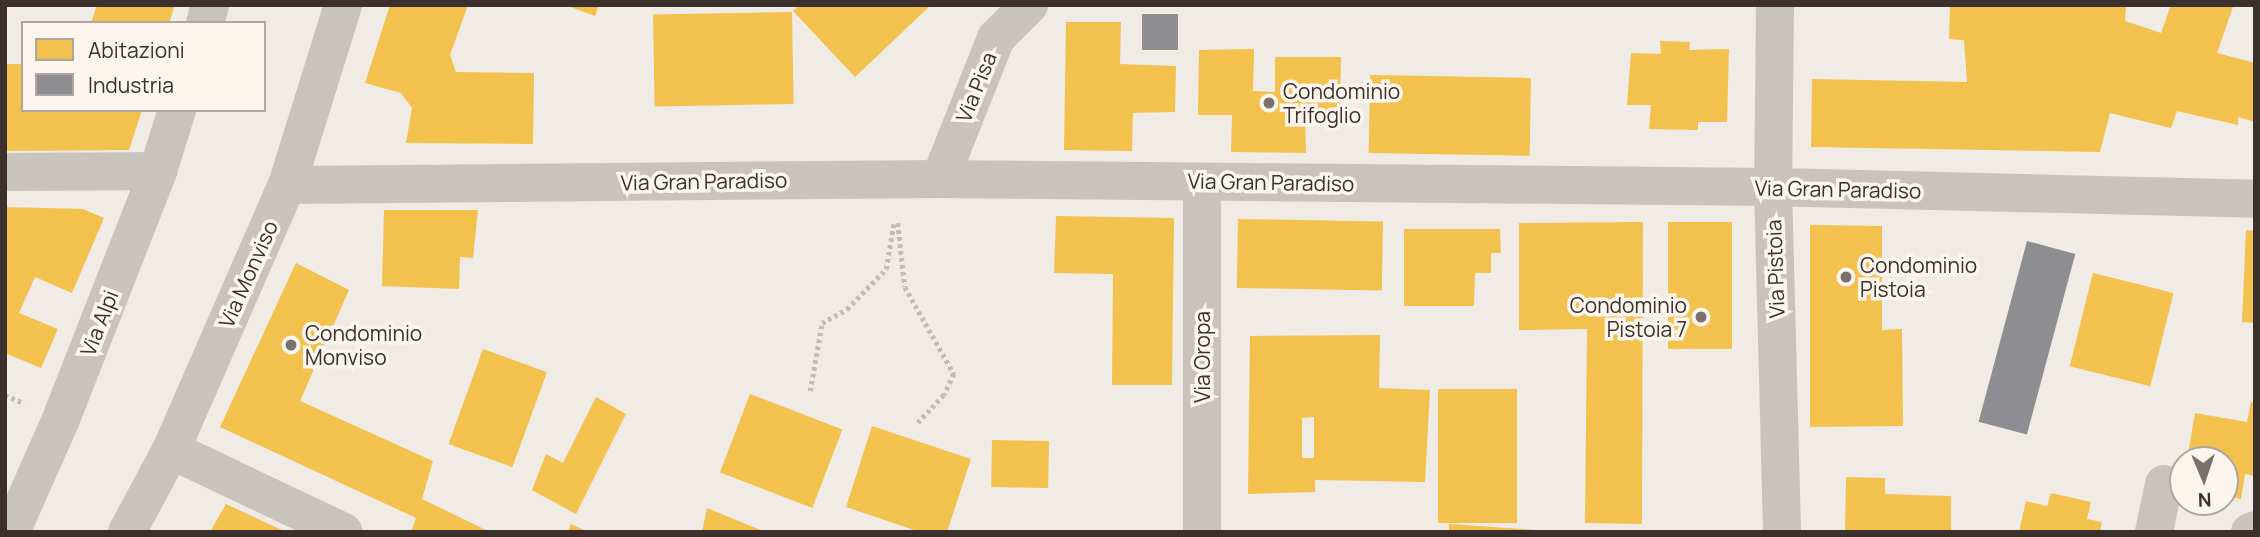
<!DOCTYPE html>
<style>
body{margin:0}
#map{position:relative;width:2260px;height:537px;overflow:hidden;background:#f0ebe5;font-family:Manrope,sans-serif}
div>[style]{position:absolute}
.homes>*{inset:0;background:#f2c14e;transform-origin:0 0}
.industry>*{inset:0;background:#8d8d92;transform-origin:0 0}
.path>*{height:4.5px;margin-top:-2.25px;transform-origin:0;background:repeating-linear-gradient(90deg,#c2bbb6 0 3.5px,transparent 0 7px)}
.minor>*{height:38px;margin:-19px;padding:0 19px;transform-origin:19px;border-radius:19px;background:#c9c3be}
.dots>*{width:19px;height:19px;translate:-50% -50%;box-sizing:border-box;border:4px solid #fbf5ee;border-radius:50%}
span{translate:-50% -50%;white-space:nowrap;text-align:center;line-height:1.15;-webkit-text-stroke:7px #fbf5ee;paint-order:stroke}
.street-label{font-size:21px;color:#3b302b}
.poi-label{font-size:21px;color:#3b302b}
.left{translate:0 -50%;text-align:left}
.right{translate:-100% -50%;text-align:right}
.frame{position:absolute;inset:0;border:7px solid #3b302b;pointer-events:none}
.legend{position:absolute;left:21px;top:21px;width:245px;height:91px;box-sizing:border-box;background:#fbf5ee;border:2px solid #aea6a0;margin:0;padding:9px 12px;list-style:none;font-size:21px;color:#3b302b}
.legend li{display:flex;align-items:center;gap:14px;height:35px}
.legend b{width:35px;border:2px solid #aea6a0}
.north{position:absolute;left:2169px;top:446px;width:70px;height:70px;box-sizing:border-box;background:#fbf5ee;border:2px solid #aea6a0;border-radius:50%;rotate:178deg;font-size:19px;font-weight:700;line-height:28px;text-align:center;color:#3b302b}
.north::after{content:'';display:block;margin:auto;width:24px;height:32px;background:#7a716c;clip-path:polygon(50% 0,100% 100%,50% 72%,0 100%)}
</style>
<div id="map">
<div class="homes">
<div style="clip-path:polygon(97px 5px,175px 5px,169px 23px,91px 23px)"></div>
<div style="clip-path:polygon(390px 5px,468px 5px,450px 55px,456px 72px,534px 73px,533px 144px,406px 143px,412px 108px,401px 93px,365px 83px)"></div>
<div style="clip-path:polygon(565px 5px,599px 5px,595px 16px)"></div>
<div style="clip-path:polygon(799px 5px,931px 5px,855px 77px,793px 11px)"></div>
<div style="clip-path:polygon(1950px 5px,2126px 5px,2125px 21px,2161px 33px,2171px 5px,2233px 7px,2217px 53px,2255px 63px,2255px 122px,2238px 117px,2238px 125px,2177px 111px,2171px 128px,2110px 113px,2100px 152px,1811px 147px,1812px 79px,1967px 82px,1964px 40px,1949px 39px)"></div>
<div style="left:792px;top:12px;width:92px;height:139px;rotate:89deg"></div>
<div style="clip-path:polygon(1066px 22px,1121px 22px,1120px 64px,1176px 66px,1175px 112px,1133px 113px,1132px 151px,1064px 150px)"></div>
<div style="clip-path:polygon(1660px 41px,1690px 42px,1689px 50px,1729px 49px,1727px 122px,1698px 122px,1698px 130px,1649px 129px,1651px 105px,1627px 105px,1631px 53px,1661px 54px)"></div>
<div style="clip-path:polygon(1254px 49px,1253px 91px,1275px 92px,1275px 57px,1341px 57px,1340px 113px,1305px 114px,1306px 153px,1231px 152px,1232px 115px,1198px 115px,1199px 50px)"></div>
<div style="clip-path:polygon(5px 64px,23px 64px,23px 110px,142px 110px,129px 150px,5px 151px)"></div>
<div style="left:1370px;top:75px;width:161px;height:78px;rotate:1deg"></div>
<div style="clip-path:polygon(5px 207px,83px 209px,104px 218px,72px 293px,35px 277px,19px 313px,58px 329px,41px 368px,5px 353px)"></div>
<div style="clip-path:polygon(384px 210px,478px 210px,473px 258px,460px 257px,459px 289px,382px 286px)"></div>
<div style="clip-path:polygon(1056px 216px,1174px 218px,1172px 385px,1112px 385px,1113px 274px,1054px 273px)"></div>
<div style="left:1238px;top:219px;width:145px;height:69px;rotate:1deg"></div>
<div style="clip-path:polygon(1643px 222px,1642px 524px,1585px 523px,1587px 329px,1519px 330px,1519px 223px)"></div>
<div style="left:1668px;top:222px;width:64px;height:127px"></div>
<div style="clip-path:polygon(1810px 225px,1882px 226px,1882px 330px,1902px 329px,1903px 426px,1810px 427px)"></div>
<div style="clip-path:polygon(1404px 229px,1500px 229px,1501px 253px,1491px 253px,1491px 273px,1475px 273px,1474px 306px,1404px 306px)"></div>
<div style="clip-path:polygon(2246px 230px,2255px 231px,2255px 323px,2242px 322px)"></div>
<div style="clip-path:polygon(296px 263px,349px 290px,300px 401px,433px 461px,422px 499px,490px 532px,411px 532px,416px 518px,220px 427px)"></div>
<div style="left:2093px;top:273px;width:83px;height:96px;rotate:14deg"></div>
<div style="clip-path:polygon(evenodd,1380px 335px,1379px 388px,1430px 390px,1425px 482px,1315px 480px,1315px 492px,1248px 494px,1250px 336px,1380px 335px,1314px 417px,1314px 458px,1302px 458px,1302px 418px,1314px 417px)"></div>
<div style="left:483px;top:349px;width:68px;height:101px;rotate:20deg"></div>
<div style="left:1438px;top:389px;width:79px;height:134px"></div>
<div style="left:750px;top:394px;width:99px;height:84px;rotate:21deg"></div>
<div style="clip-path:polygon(596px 397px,626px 414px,576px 514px,532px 490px,546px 454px,563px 463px)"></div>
<div style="clip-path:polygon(2251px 402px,2255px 403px,2255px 476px,2245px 474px,2241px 499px,2225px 496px,2225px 460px,2187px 460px,2195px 413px,2247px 422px)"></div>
<div style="clip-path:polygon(872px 426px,971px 459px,947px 532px,920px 532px,846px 507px)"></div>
<div style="left:992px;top:440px;width:57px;height:47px;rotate:1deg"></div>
<div style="clip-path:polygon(1846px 477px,1885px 478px,1885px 494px,1951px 496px,1951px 532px,1845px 532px)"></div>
<div style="clip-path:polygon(2051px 493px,2091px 502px,2087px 519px,2102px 522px,2100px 532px,2019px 532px,2026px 501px,2047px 506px)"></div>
<div style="clip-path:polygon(226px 504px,286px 532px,210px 532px)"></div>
<div style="clip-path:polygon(707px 508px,765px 532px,702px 532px)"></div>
<div style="clip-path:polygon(571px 524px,588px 532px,568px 532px)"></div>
<div style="clip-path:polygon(1449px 524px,1536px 530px,1536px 532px,1449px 532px)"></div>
</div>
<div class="industry">
<div style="left:1142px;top:14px;width:36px;height:36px"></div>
<div style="left:2027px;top:241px;width:50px;height:187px;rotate:15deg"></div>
</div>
<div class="path">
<div style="left:898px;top:223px;width:64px;rotate:83.8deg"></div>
<div style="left:905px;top:287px;width:100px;rotate:60.6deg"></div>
<div style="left:954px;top:374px;width:23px;rotate:115deg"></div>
<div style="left:944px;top:395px;width:38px;rotate:133deg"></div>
<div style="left:810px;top:391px;width:69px;rotate:-80deg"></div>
<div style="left:822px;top:323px;width:29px;rotate:-29deg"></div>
<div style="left:847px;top:309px;width:56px;rotate:-45.7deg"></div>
<div style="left:886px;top:269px;width:48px;rotate:-80.3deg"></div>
<div style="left:5px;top:395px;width:21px;rotate:23deg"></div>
</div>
<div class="minor">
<div style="left:1775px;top:5px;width:182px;rotate:90.6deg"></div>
<div style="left:1773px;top:187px;width:345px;rotate:88.5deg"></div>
<div style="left:205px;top:23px;width:19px;rotate:-74deg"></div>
<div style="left:5px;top:172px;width:153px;rotate:-0.4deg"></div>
<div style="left:940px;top:179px;width:152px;rotate:-68.3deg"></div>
<div style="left:996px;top:38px;width:47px;rotate:-45deg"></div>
<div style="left:1202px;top:182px;width:350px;rotate:90deg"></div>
<div style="left:287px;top:185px;width:653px;rotate:-0.53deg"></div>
<div style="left:940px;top:179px;width:833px;rotate:0.55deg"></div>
<div style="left:1773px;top:187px;width:482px;rotate:1.4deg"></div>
<div style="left:171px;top:450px;width:191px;rotate:25.4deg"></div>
<div style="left:11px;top:532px;width:124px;rotate:-66.1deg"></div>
<div style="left:61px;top:419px;width:266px;rotate:-68.6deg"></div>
<div style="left:158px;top:171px;width:64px;rotate:-72.7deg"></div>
<div style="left:127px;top:532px;width:93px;rotate:-61.8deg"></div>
<div style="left:171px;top:450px;width:289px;rotate:-66.4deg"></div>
<div style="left:287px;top:185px;width:189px;rotate:-72.7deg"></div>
<div style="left:2154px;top:532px;width:49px;rotate:-78.2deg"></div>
<div style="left:2250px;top:532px;width:5px;rotate:-22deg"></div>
</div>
<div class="dots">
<div style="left:1269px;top:103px;background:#7a716c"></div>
<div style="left:1846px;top:277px;background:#7a716c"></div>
<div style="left:1701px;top:317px;background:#7a716c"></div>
<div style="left:291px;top:345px;background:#7a716c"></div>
</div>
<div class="street-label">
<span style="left:976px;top:87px;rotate:-68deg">Via Pisa</span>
<span style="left:704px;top:181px;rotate:-1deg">Via Gran Paradiso</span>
<span style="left:1271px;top:182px;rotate:1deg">Via Gran Paradiso</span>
<span style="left:1838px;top:189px;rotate:1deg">Via Gran Paradiso</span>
<span style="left:1775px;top:269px;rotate:-92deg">Via Pistoia</span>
<span style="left:248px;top:274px;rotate:-66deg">Via Monviso</span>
<span style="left:99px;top:323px;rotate:-69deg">Via Alpi</span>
<span style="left:1202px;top:357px;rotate:-90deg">Via Oropa</span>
</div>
<div class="poi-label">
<span class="left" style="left:1283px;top:103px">Condominio<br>Trifoglio</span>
<span class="left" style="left:1860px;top:277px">Condominio<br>Pistoia</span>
<span class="right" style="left:1687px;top:317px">Condominio<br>Pistoia 7</span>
<span class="left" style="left:305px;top:345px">Condominio<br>Monviso</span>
</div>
<div class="frame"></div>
<ul class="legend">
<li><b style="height:19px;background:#f2c14e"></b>Abitazioni</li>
<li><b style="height:19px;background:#8d8d92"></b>Industria</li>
</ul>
<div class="north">N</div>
</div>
